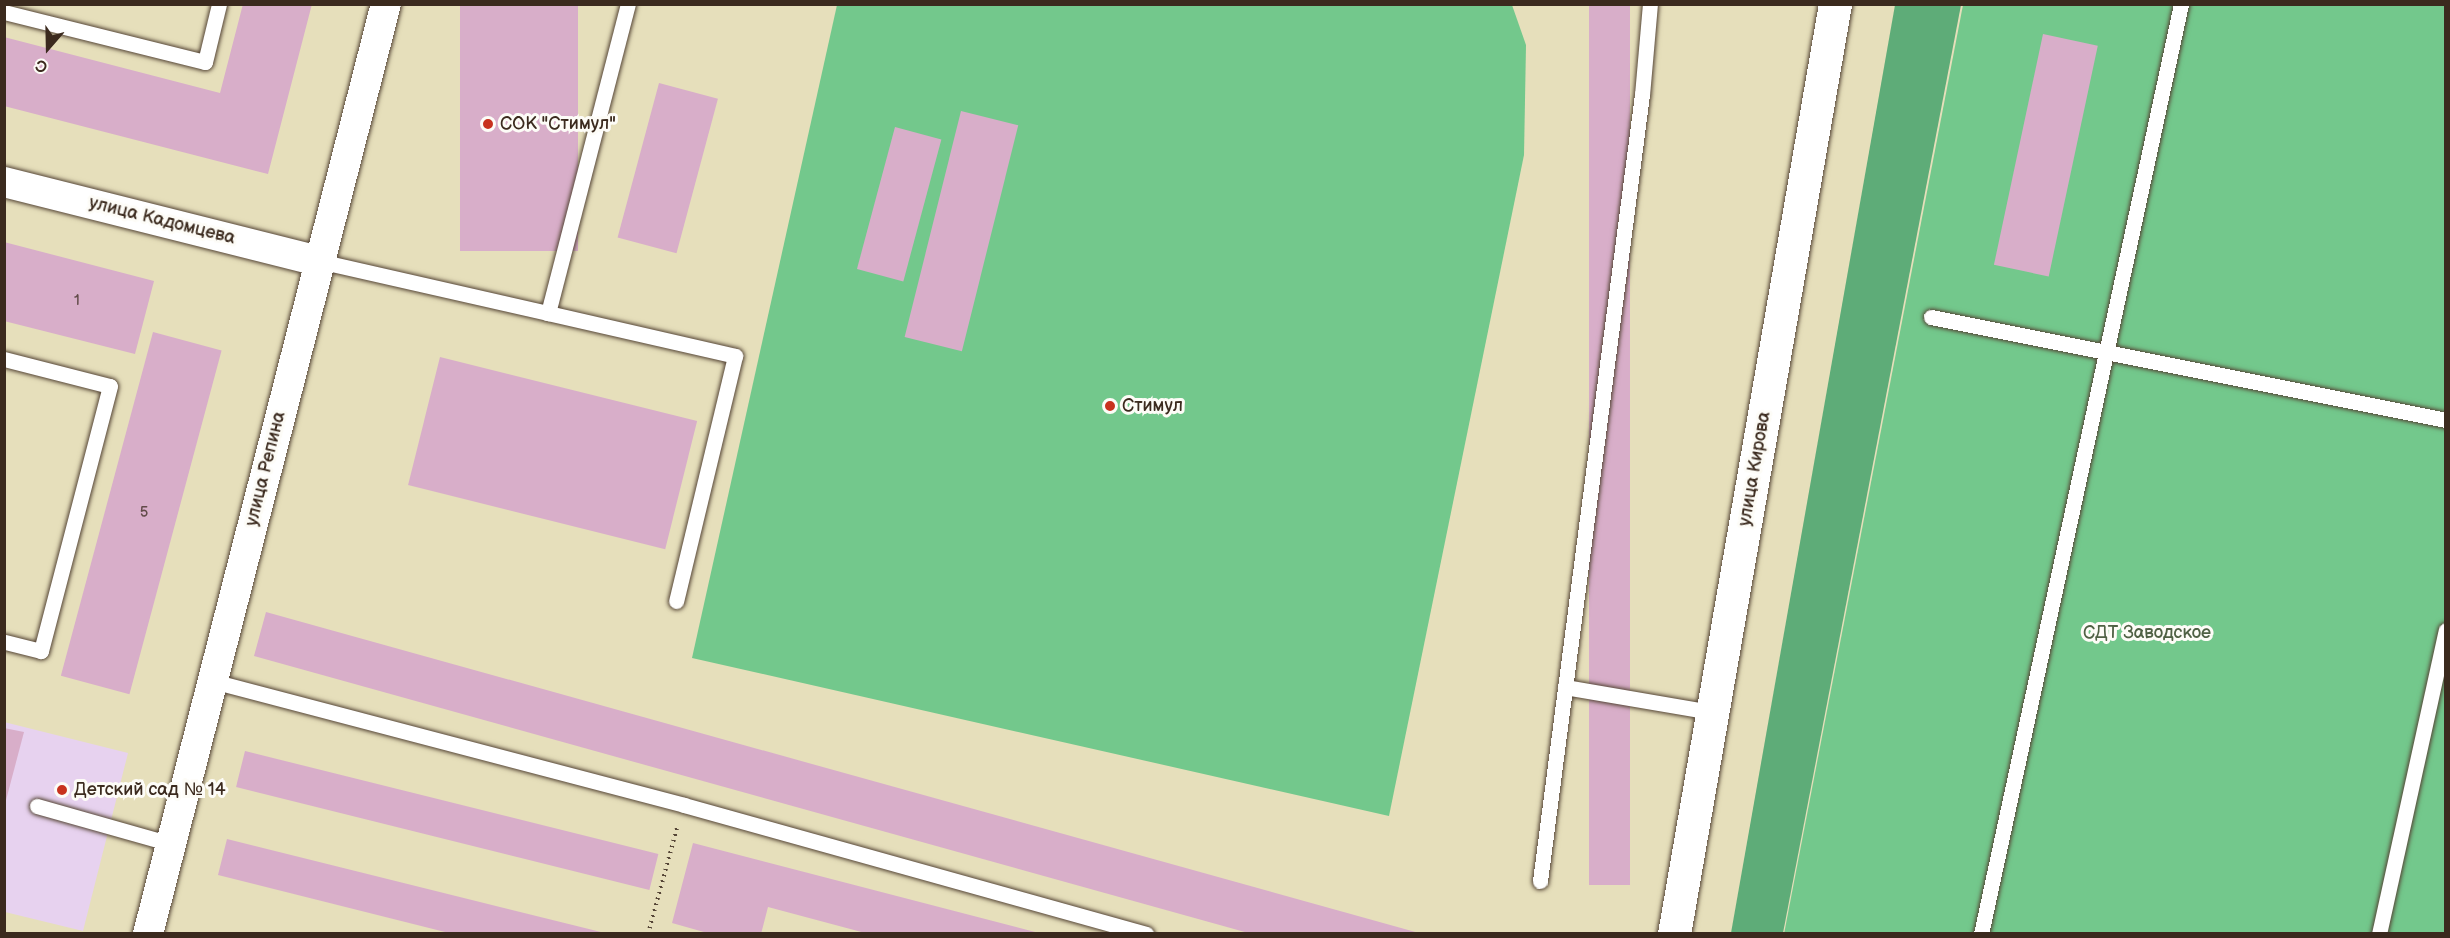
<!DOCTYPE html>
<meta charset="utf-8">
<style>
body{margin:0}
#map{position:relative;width:2450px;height:938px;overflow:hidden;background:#e6dfbb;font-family:"Balsamiq Sans",sans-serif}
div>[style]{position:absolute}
.built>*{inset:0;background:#e7d2ef}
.green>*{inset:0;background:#73c88c}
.forest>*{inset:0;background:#5eac78}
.building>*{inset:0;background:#d8aec9;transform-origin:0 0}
.path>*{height:4px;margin-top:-2px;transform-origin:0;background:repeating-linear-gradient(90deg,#554536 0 1.5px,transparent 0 6px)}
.roads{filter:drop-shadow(0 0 2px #554536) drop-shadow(0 0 2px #554536)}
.service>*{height:15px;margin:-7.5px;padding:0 7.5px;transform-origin:7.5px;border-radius:7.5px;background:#fff}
.minor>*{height:30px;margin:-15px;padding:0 15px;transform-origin:15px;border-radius:15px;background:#fff}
.secondary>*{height:33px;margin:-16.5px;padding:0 16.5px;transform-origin:16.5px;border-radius:16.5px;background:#fff}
.dots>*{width:16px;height:16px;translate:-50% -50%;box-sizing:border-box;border:3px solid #fdfcf7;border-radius:50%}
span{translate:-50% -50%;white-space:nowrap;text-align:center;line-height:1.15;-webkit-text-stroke:6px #fdfcf7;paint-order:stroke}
.number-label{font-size:15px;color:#624b49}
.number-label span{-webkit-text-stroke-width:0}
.poi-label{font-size:18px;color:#3b2a1e}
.left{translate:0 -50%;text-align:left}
.street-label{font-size:18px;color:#3b2a1e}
.park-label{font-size:18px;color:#4f6144}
.frame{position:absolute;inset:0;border:6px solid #3b2a1e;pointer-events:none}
.north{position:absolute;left:18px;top:18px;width:60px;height:60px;-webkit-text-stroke:4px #fdfcf7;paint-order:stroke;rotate:200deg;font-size:16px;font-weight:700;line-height:24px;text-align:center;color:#3b2a1e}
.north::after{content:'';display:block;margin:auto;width:21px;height:27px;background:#3b2a1e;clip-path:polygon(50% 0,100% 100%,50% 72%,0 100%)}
</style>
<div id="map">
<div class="built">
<div style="clip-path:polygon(4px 722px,128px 753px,83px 931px,5px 912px)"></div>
</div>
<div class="green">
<div style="clip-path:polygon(837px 5px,1512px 5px,1526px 45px,1524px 155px,1389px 816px,692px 658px)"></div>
<div style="clip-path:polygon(1963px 5px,2445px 5px,2445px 933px,1784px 934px)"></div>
</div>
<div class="forest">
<div style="clip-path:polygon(1895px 5px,1961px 5px,1783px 933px,1731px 933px)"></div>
</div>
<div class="building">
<div style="clip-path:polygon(243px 4px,312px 4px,268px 174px,4px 106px,4px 37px,220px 93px)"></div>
<div style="left:460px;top:4px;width:118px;height:247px"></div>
<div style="left:1589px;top:5px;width:41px;height:880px"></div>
<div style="left:2043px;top:34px;width:56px;height:236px;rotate:12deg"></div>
<div style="left:659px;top:83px;width:61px;height:160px;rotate:15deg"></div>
<div style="left:961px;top:111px;width:59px;height:233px;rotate:14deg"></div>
<div style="left:895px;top:127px;width:48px;height:147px;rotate:15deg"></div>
<div style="clip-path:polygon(4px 242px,154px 281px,135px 354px,4px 321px)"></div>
<div style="left:153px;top:332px;width:71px;height:356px;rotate:15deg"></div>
<div style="left:440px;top:357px;width:265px;height:132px;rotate:14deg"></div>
<div style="clip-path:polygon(266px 612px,1419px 933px,1419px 934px,1252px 934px,254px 656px)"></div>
<div style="clip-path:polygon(4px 728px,24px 732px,5px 804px,4px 804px)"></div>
<div style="left:245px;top:751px;width:426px;height:37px;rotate:14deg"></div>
<div style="clip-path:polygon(227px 839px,605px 933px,605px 934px,453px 934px,218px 875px)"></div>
<div style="clip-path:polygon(693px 843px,1039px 933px,1039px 934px,869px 934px,768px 907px,761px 934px,711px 934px,672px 923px)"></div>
</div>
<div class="path">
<div style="left:648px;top:934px;width:110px;rotate:-74.7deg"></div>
</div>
<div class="roads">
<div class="service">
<div style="left:4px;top:12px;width:207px;rotate:14deg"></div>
<div style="left:205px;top:62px;width:60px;rotate:-76.4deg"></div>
<div style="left:319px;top:261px;width:235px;rotate:12.8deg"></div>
<div style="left:548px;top:313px;width:319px;rotate:-75.5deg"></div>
<div style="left:548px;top:313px;width:192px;rotate:12.9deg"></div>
<div style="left:735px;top:356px;width:252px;rotate:103.5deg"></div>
<div style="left:1931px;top:317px;width:525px;rotate:11.31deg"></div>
<div style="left:4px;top:359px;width:109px;rotate:14.3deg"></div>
<div style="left:110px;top:386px;width:274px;rotate:104.6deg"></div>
<div style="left:41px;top:651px;width:38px;rotate:-166deg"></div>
<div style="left:212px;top:681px;width:488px;rotate:14.7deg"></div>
<div style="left:684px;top:805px;width:480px;rotate:15.6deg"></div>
<div style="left:1565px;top:687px;width:149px;rotate:9.7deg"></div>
<div style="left:37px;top:806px;width:139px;rotate:15.8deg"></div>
<div style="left:1540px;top:881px;width:793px;rotate:-82.61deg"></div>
<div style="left:1642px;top:95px;width:91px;rotate:-85deg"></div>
<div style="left:1981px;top:934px;width:951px;rotate:-77.86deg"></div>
<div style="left:2379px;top:934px;width:311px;rotate:-77.6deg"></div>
</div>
<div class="minor">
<div style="left:4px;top:182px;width:325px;rotate:14.1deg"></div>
<div style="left:148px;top:934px;width:960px;rotate:-75.65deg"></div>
</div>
<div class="secondary">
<div style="left:1674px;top:934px;width:944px;rotate:-80.18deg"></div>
</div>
</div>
<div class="dots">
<div style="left:488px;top:124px;background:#c8321e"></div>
<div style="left:1110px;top:406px;background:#c8321e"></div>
<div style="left:62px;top:790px;background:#c8321e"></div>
</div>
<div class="number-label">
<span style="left:77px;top:301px">1</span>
<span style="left:144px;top:513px">5</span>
</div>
<div class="poi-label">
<span class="left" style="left:500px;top:124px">СОК "Стимул"</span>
<span class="left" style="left:1122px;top:406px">Стимул</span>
<span class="left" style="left:74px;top:790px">Детский сад № 14</span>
</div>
<div class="street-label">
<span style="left:162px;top:221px;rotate:14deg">улица Кадомцева</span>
<span style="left:266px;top:469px;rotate:-76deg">улица Репина</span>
<span style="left:1755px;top:469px;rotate:-80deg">улица Кирова</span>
</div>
<div class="park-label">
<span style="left:2147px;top:633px">СДТ Заводское</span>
</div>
<div class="frame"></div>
<div class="north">С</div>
</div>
